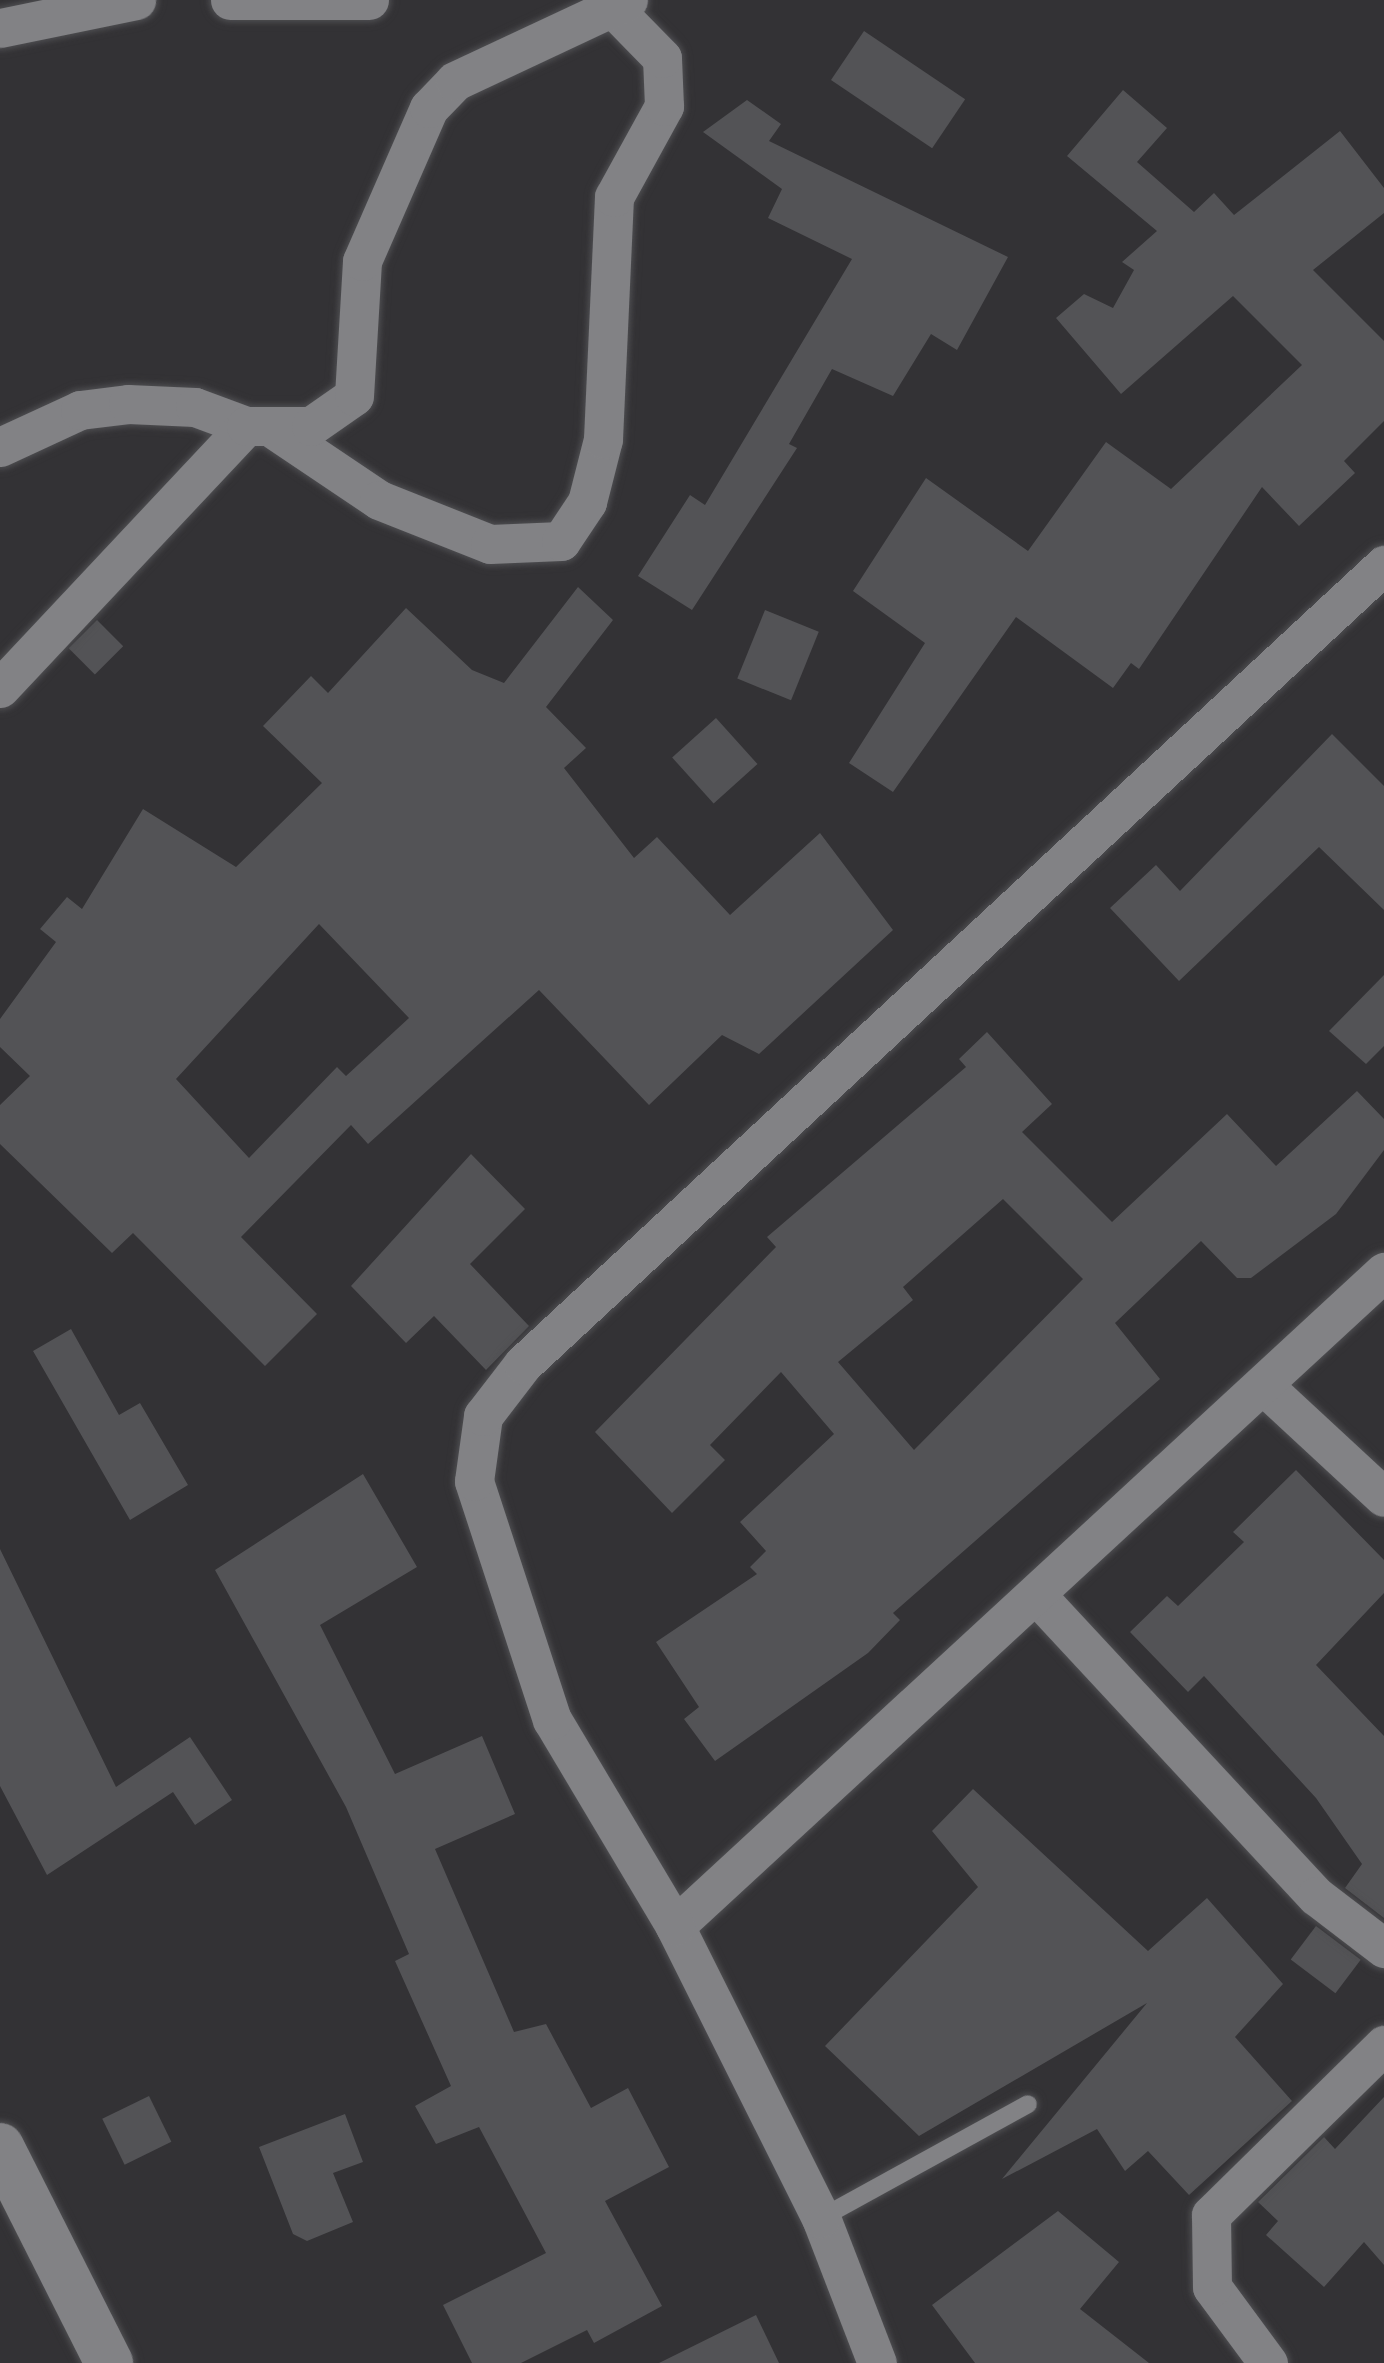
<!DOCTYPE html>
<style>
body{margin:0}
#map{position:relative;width:1384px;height:2363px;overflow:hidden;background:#333235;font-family:Literata,serif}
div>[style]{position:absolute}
.building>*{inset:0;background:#535356;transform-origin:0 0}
.roads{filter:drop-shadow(0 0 3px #4e4e51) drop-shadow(0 0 3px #4e4e51)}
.service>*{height:18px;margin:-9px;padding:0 9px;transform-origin:9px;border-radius:9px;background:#828285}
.minor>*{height:39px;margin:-19.5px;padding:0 19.5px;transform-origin:19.5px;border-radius:19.5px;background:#828285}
.tertiary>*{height:48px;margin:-24px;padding:0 24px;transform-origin:24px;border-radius:24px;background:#828285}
span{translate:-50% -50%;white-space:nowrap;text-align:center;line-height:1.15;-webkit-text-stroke:12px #1a1a1c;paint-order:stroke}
</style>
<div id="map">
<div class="building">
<div style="left:864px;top:31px;width:122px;height:59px;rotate:34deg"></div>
<div style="clip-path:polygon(1123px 90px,1167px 128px,1137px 162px,1194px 212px,1214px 193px,1234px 215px,1340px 131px,1384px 188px,1384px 213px,1313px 270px,1384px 341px,1384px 421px,1344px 461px,1355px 473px,1299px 526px,1262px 487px,1139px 669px,1131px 663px,1113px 688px,1016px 617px,893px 792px,849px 763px,925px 643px,853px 591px,926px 478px,1028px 551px,1106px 442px,1171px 489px,1302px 365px,1233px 296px,1121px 394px,1056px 318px,1084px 294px,1113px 308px,1134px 270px,1122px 262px,1157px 231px,1067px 156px)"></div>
<div style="clip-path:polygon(747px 100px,781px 124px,769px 141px,1008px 257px,957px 350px,931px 334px,893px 396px,832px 369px,789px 444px,797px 448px,692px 610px,638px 576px,690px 495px,705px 505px,852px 259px,768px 218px,782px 189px,703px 132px)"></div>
<div style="clip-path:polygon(evenodd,578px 587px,613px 620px,546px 707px,586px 748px,564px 768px,634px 858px,657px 837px,730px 915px,820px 833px,893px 930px,759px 1054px,722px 1035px,649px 1105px,539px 990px,368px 1144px,351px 1125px,241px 1237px,317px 1314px,265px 1366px,133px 1233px,112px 1253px,0 1144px,0 1105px,30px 1076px,0 1047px,0 1019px,56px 942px,40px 929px,67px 897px,82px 909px,143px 809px,236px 867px,322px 783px,263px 726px,311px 676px,328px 693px,406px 608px,472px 670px,504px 683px,578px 587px,319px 924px,409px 1018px,346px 1076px,337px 1067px,249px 1158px,176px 1079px,319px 924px)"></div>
<div style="left:765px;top:610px;width:58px;height:74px;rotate:22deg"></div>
<div style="left:97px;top:620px;width:37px;height:40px;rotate:45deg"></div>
<div style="left:716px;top:718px;width:62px;height:59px;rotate:48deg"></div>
<div style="clip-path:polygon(1332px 734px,1384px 786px,1384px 910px,1319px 847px,1179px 981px,1110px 908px,1156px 865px,1180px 891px)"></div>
<div style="clip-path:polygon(1384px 975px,1384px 1046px,1366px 1064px,1329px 1031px)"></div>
<div style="clip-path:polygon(evenodd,987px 1032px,1052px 1104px,1022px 1132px,1112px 1222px,1227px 1114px,1276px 1166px,1357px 1091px,1384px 1119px,1384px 1150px,1336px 1214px,1251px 1278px,1237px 1278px,1201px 1241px,1115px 1323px,1160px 1379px,893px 1613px,900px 1620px,868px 1653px,715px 1761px,684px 1719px,699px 1707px,656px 1642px,757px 1574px,750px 1567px,766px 1551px,740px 1522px,834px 1434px,781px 1372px,710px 1445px,725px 1460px,672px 1513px,595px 1432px,776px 1247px,767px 1237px,966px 1067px,959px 1059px,987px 1032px,1003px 1199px,1083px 1279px,914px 1450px,838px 1362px,913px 1300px,903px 1287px,1003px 1199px)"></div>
<div style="clip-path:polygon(471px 1154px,525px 1209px,470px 1264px,529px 1326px,486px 1370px,434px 1316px,406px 1343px,351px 1286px)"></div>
<div style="clip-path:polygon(71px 1329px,119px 1415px,140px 1403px,188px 1485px,130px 1520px,33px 1351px)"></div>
<div style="clip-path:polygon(1296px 1470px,1384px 1560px,1384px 1593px,1316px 1665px,1384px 1736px,1384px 1918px,1345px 1888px,1362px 1864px,1316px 1798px,1204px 1676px,1188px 1692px,1130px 1632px,1167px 1596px,1178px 1606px,1244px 1542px,1233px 1532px)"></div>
<div style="clip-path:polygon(363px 1474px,417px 1567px,320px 1625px,395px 1774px,482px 1736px,515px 1814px,435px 1849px,514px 2032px,546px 2024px,591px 2108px,628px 2088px,669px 2167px,605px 2201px,662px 2306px,594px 2343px,587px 2330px,521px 2363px,472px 2363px,443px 2305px,546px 2253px,479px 2127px,436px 2144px,415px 2106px,451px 2086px,395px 1961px,409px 1954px,346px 1807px,215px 1570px)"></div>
<div style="clip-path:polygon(0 1549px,116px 1787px,190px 1737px,232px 1800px,195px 1825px,173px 1792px,47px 1875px,0 1786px)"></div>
<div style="clip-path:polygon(973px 1789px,1148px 1951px,1207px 1898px,1283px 1984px,1235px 2037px,1292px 2101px,1189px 2195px,1148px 2151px,1125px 2171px,1097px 2129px,1002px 2179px,1147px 2003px,919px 2136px,825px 2046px,978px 1887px,932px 1831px)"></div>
<div style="left:1316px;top:1926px;width:56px;height:42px;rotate:37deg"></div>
<div style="left:149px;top:2096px;width:51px;height:52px;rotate:64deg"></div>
<div style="clip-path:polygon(1384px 2097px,1384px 2265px,1364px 2242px,1324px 2287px,1266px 2235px,1278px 2221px,1258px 2202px,1324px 2137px,1335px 2149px)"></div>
<div style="clip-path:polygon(345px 2114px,363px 2162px,333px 2173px,353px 2222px,307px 2241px,293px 2234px,259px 2147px)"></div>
<div style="clip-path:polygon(1058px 2211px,1119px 2262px,1080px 2309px,1149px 2363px,975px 2363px,932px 2305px)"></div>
<div style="clip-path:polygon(756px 2315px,779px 2363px,659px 2363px)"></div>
</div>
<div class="roads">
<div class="service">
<div style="left:821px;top:2218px;width:236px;rotate:-28.8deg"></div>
</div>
<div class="minor">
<div style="left:230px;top:0;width:139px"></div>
<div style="left:0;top:28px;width:139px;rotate:-11.6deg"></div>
<div style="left:275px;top:430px;width:125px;rotate:33.9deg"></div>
<div style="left:379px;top:500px;width:119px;rotate:21.6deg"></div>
<div style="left:490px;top:544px;width:71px;rotate:-2.4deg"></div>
<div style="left:561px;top:541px;width:47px;rotate:-56.3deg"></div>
<div style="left:587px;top:502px;width:65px;rotate:-75.7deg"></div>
<div style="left:603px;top:439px;width:242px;rotate:-87.4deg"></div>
<div style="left:614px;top:197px;width:104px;rotate:-61.2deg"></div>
<div style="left:664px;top:106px;width:48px;rotate:-92.4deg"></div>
<div style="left:662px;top:58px;width:66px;rotate:-134.4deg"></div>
<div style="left:0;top:447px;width:88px;rotate:-24.8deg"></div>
<div style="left:80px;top:410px;width:48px;rotate:-7.1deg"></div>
<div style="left:128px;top:404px;width:67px;rotate:2.6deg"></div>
<div style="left:195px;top:407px;width:54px;rotate:20.4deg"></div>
<div style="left:0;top:688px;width:359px;rotate:-46.8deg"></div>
<div style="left:246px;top:426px;width:65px"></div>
<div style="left:311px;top:426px;width:52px;rotate:-34.9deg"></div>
<div style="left:354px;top:396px;width:135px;rotate:-86.6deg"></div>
<div style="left:362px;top:261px;width:167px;rotate:-66.4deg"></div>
<div style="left:429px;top:108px;width:37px;rotate:-46deg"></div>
<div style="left:455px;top:81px;width:191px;rotate:-25.1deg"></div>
<div style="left:1264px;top:1386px;width:163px;rotate:42.8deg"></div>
<div style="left:1039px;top:1598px;width:407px;rotate:47.1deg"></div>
<div style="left:1316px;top:1896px;width:86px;rotate:37.4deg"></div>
<div style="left:675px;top:1926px;width:965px;rotate:-42.69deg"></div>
<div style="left:877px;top:2363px;width:155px;rotate:-111.1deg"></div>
<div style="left:821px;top:2218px;width:326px;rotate:-116.6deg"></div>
<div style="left:675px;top:1926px;width:240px;rotate:-120.8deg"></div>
<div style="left:552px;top:1720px;width:251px;rotate:-108.1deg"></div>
<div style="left:474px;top:1481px;width:66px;rotate:-82.1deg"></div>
<div style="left:483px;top:1416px;width:66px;rotate:-52.4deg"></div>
<div style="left:523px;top:1364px;width:1175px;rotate:-42.86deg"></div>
<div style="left:1268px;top:2363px;width:94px;rotate:-126.4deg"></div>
<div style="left:1212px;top:2287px;width:72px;rotate:-90.8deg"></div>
<div style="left:1211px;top:2215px;width:243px;rotate:-44.5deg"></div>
</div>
<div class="tertiary">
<div style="left:0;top:2147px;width:242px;rotate:63.2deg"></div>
</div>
</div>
</div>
